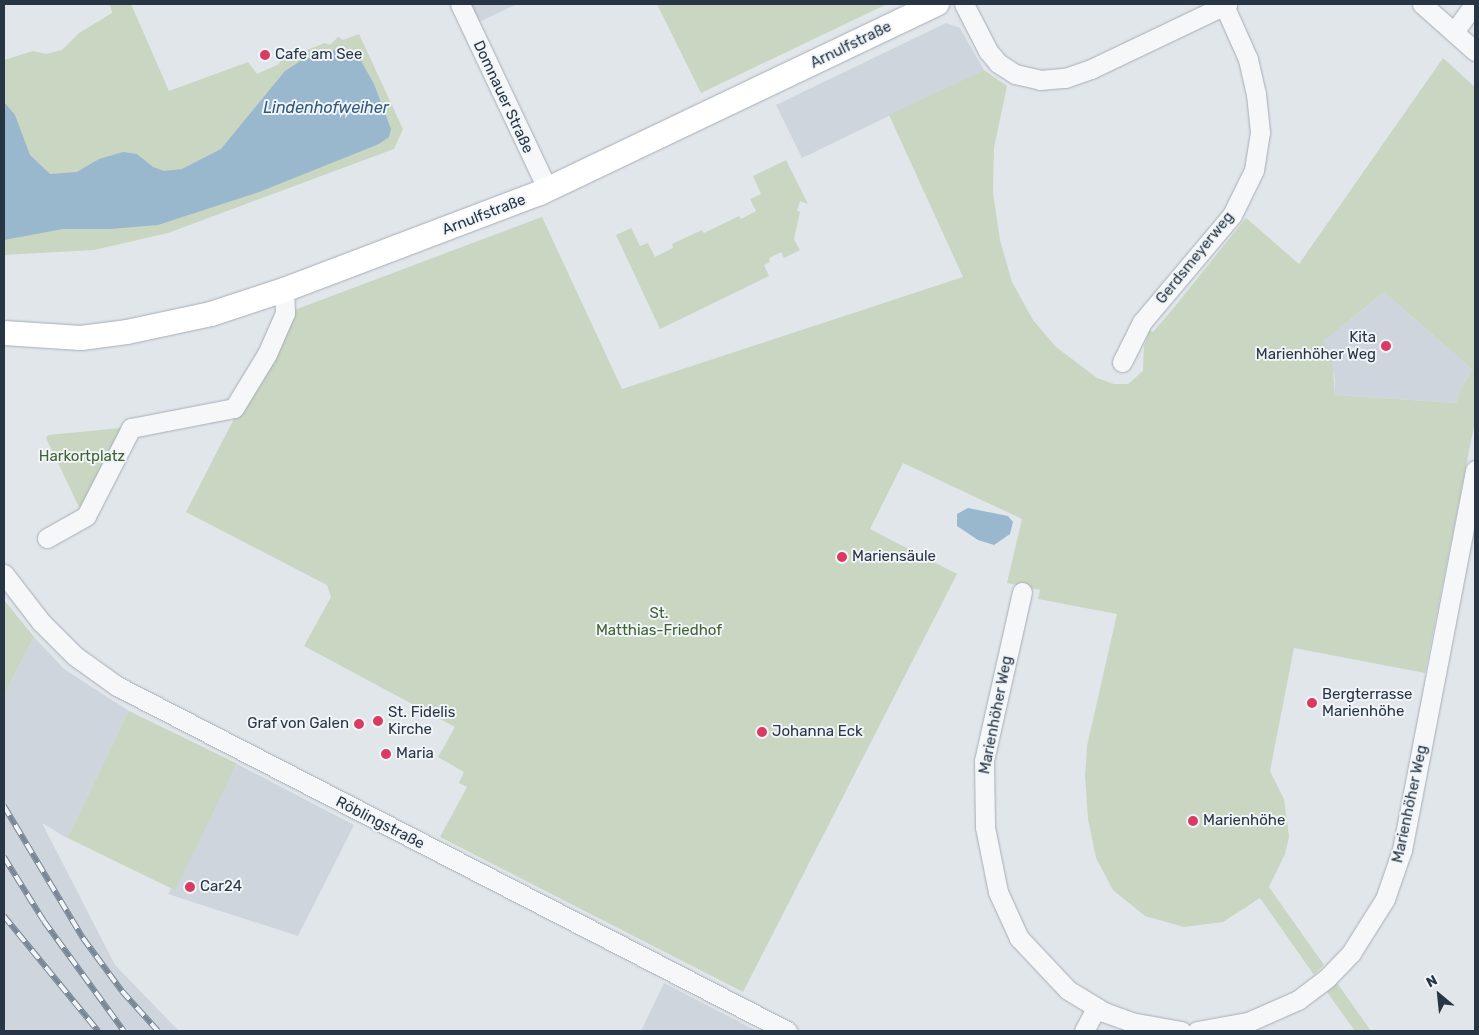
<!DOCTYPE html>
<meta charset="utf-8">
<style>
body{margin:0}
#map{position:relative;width:1479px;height:1035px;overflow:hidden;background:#e1e6eb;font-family:Rubik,sans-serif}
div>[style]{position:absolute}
.built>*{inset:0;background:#cfd5dd}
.green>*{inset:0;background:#c9d6c2;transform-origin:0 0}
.water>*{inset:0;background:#99b8ce}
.roads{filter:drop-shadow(0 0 1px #a6adb6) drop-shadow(0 0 1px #a6adb6)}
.minor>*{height:19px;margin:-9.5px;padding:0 9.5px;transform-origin:9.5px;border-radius:9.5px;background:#f5f7f9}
.major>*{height:24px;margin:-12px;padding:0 12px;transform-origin:12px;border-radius:12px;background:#fff}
.rail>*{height:5.5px;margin-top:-2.75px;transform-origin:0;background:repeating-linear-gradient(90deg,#f1f5f8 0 11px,#798796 0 22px);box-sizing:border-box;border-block:1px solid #798796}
.dots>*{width:14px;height:14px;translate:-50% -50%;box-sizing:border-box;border:2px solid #f1f5f8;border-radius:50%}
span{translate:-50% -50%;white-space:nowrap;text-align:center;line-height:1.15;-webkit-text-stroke:4px #f1f5f8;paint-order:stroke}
.street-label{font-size:15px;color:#283545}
.poi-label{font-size:15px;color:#283545}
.left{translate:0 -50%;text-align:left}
.right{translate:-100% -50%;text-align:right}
.park-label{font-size:15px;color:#416234}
.water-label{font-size:16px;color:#2e597d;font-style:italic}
.frame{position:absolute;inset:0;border:5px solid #283545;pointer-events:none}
.north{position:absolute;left:1414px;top:970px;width:50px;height:50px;-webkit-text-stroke:4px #f1f5f8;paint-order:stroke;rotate:332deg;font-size:14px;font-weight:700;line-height:20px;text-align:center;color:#283545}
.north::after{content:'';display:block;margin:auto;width:18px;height:22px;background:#283545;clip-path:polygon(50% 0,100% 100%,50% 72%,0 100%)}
</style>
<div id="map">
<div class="built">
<div style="clip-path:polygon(470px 4px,517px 4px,479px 22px)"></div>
<div style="clip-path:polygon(946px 23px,960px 28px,984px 70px,802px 158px,776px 105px)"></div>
<div style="clip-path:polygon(1384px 292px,1473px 370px,1461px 388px,1458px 403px,1335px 395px,1335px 379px,1324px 341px)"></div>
<div style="clip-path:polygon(34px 637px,64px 669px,129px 711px,67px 838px,42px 823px,115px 965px,179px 1031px,4px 1031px,4px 695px)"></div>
<div style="clip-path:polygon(237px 764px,354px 825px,298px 936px,168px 894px)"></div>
<div style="clip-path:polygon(664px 983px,757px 1031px,641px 1031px)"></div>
</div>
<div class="green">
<div style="clip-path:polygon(110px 4px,131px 4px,169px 91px,248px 62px,257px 74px,279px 64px,280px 60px,291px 60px,294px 55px,325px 43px,330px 45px,338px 37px,343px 40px,359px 34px,403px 129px,394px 149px,168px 233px,94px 250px,4px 255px,4px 60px,33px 51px,46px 54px,62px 50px,79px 33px,112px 13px)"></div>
<div style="clip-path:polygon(657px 4px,887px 4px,701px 93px)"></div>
<div style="clip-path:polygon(evenodd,1443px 58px,1475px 87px,1475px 421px,1425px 673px,1294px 648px,1270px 771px,1284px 799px,1289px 837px,1285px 854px,1269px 887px,1324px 965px,1314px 975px,1260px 898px,1223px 922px,1184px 927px,1145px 916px,1113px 890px,1096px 858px,1088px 819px,1085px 776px,1087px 746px,1117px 614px,1038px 599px,1040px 590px,1007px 583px,1022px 519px,903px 463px,870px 529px,957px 574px,743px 992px,440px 837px,467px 787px,459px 783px,464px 772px,438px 757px,455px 727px,304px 646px,331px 597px,327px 585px,186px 512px,289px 312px,542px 217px,622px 389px,963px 277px,889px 115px,984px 70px,1007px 86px,994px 148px,993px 193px,1000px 240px,1012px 282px,1033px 320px,1056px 347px,1097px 378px,1114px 384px,1128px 384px,1143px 371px,1144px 346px,1150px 330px,1153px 332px,1172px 310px,1246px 218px,1299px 264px,1443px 58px,1384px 292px,1473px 370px,1461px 388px,1457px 403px,1335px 395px,1332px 360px,1324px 341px,1384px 292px)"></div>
<div style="clip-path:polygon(786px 160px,808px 204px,800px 201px,797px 211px,800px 212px,794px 239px,800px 250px,784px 258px,781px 252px,769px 258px,770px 262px,764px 265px,769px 276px,660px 329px,616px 235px,631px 228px,640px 246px,648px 243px,655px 257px,673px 248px,672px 244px,702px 230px,704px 233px,739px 216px,741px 219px,756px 211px,750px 199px,761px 194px,753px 176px)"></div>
<div style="clip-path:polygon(121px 428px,85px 504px,79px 507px,46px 438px,48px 435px)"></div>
<div style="clip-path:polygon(4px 600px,34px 637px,4px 695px)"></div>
<div style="left:129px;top:711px;width:120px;height:141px;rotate:26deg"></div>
<div style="clip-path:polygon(1337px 983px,1371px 1031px,1355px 1031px,1327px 992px)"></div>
</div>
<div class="water">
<div style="clip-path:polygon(335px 50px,344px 55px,352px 53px,360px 59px,374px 84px,391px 129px,389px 137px,379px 144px,259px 192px,158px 225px,110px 229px,63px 229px,4px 240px,4px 102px,15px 115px,30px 155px,50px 174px,77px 172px,99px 159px,123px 152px,137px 154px,153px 167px,164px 171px,182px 169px,221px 149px,285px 71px,302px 60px)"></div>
<div style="clip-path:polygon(968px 508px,1008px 516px,1013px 522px,1010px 534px,994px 545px,978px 540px,957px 526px,957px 514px)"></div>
</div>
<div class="roads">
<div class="minor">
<div style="left:460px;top:4px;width:206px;rotate:64.7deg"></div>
<div style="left:964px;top:4px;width:53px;rotate:62.9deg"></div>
<div style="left:988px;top:51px;width:16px;rotate:50deg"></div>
<div style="left:998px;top:63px;width:20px;rotate:33deg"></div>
<div style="left:1015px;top:74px;width:26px;rotate:13deg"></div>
<div style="left:1040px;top:80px;width:25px;rotate:-5deg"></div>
<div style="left:1065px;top:78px;width:28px;rotate:-19deg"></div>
<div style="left:1091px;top:69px;width:151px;rotate:-25.5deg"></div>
<div style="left:1422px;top:4px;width:71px;rotate:41.6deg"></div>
<div style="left:1454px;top:32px;width:34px;rotate:-54deg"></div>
<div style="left:1122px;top:362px;width:45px;rotate:-63.4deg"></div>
<div style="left:1142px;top:322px;width:140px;rotate:-49.9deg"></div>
<div style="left:1232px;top:215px;width:50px;rotate:-63.9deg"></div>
<div style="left:1254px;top:170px;width:38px;rotate:-81deg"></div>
<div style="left:1260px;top:132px;width:38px;rotate:-96deg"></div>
<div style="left:1256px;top:94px;width:36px;rotate:-103deg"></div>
<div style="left:1248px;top:59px;width:59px;rotate:-114deg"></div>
<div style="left:47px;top:538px;width:45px;rotate:-29.4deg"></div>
<div style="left:86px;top:516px;width:99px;rotate:-62.9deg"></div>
<div style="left:131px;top:428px;width:105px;rotate:-11deg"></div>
<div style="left:234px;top:408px;width:63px;rotate:-58.6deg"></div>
<div style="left:267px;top:354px;width:45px;rotate:-66.3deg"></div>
<div style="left:285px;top:313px;width:23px;rotate:-92deg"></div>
<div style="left:4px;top:574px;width:61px;rotate:52.4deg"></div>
<div style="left:41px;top:622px;width:48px;rotate:45deg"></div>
<div style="left:75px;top:656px;width:52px;rotate:35.5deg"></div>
<div style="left:117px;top:686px;width:754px;rotate:27.25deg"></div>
<div style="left:1022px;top:592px;width:173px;rotate:102.7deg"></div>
<div style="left:984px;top:761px;width:66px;rotate:89.1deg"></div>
<div style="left:985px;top:827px;width:66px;rotate:78.7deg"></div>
<div style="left:998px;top:892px;width:51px;rotate:65.5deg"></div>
<div style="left:1019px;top:938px;width:71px;rotate:46.7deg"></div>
<div style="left:1068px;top:990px;width:42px;rotate:31.4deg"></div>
<div style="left:1104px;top:1012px;width:29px;rotate:20deg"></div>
<div style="left:1131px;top:1022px;width:51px;rotate:10.2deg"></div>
<div style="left:1084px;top:1031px;width:26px;rotate:-62deg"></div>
<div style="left:1197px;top:1031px;width:52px;rotate:-10deg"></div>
<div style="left:1248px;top:1022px;width:55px;rotate:-23.7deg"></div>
<div style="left:1298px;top:1000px;width:36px;rotate:-37deg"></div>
<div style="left:1327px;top:978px;width:35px;rotate:-46deg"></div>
<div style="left:1351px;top:953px;width:64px;rotate:-57.8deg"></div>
<div style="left:1385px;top:899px;width:52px;rotate:-70.9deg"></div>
<div style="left:1402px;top:850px;width:387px;rotate:-79.1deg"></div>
</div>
<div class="major">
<div style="left:4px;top:333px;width:77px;rotate:3.7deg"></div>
<div style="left:81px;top:338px;width:46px;rotate:-7.4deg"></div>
<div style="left:127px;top:332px;width:86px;rotate:-12.1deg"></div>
<div style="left:211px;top:314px;width:77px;rotate:-18.2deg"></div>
<div style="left:284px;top:290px;width:274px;rotate:-20.8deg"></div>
<div style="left:540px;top:193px;width:440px;rotate:-25.5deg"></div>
</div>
</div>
<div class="rail">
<div style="left:4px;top:806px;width:154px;rotate:59.1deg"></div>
<div style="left:83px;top:938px;width:66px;rotate:53.7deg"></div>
<div style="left:122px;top:991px;width:54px;rotate:48deg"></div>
<div style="left:4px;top:857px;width:75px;rotate:58deg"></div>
<div style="left:44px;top:921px;width:136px;rotate:54deg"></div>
<div style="left:4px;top:916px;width:149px;rotate:50.7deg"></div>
</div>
<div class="dots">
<div style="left:265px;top:55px;background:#db3b63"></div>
<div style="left:1386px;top:346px;background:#db3b63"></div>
<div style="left:842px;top:557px;background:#db3b63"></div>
<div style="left:1312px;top:703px;background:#db3b63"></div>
<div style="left:378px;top:721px;background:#db3b63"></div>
<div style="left:359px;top:724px;background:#db3b63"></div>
<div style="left:762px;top:732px;background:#db3b63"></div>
<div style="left:386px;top:754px;background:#db3b63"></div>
<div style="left:1193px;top:821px;background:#db3b63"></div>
<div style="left:190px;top:887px;background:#db3b63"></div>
</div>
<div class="street-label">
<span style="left:851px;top:45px;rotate:-26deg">Arnulfstraße</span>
<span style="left:503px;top:97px;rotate:65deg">Domnauer Straße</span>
<span style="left:484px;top:215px;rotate:-21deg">Arnulfstraße</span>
<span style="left:1195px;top:258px;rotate:-51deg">Gerdsmeyerweg</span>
<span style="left:996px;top:715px;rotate:-79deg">Marienhöher Weg</span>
<span style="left:1410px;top:804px;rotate:-78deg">Marienhöher Weg</span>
<span style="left:380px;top:823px;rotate:27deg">Röblingstraße</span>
</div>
<div class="poi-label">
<span class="left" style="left:275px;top:55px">Cafe am See</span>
<span class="right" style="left:1376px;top:346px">Kita<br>Marienhöher Weg</span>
<span class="left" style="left:852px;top:557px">Mariensäule</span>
<span class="left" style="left:1322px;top:703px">Bergterrasse<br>Marienhöhe</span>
<span class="left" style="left:388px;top:721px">St. Fidelis<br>Kirche</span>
<span class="right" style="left:349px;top:724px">Graf von Galen</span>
<span class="left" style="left:772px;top:732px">Johanna Eck</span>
<span class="left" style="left:396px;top:754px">Maria</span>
<span class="left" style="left:1203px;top:821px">Marienhöhe</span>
<span class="left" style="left:200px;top:887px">Car24</span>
</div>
<div class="park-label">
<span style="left:82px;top:457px">Harkortplatz</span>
<span style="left:659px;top:622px">St.<br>Matthias-Friedhof</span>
</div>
<div class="water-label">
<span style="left:326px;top:108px">Lindenhofweiher</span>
</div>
<div class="frame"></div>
<div class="north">N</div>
</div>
